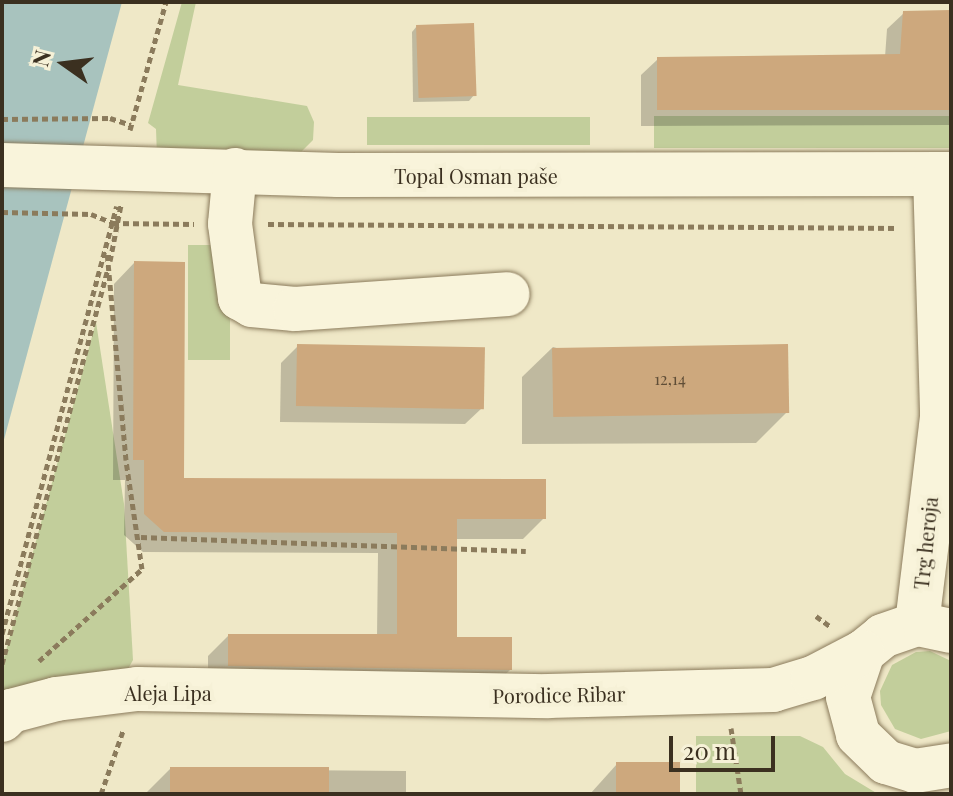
<!DOCTYPE html>
<meta charset="utf-8">
<style>
body{margin:0}
#map{position:relative;width:953px;height:796px;overflow:hidden;background:#efe8c7;font-family:"Playfair Display",serif}
div>[style]{position:absolute}
.green>*{inset:0;background:#c2ce9b;transform-origin:0 0}
.water>*{inset:0;background:#a8c3be}
.shadow>*{inset:0;background:#0003}
.building>*{inset:0;background:#cda87d;transform-origin:0 0}
.path>*{height:5px;margin-top:-2.5px;transform-origin:0;background:repeating-linear-gradient(90deg,#8b7b5c 0 6px,transparent 0 10px)}
.roads{filter:drop-shadow(0 0 2px #8b7b5c) drop-shadow(0 0 2px #8b7b5c)}
.minor>*{height:44px;margin:-22px;padding:0 22px;transform-origin:22px;border-radius:22px;background:#f9f4db}
span{translate:-50% -50%;white-space:nowrap;text-align:center;line-height:1.15;-webkit-text-stroke:8px #f6f1d7;paint-order:stroke}
.number-label{font-size:16px;color:#604e37}
.number-label span{-webkit-text-stroke-width:0}
.street-label{font-size:20px;color:#3b3020}
.frame{position:absolute;inset:0;border:4px solid #3b3020;pointer-events:none}
.north{position:absolute;left:24px;top:24px;width:80px;height:80px;-webkit-text-stroke:6px #f6f1d7;paint-order:stroke;rotate:284deg;font-size:22px;font-weight:700;line-height:32px;text-align:center;color:#3b3020}
.north::after{content:'';display:block;margin:auto;width:28px;height:36px;background:#3b3020;clip-path:polygon(50% 0,100% 100%,50% 72%,0 100%)}
.scale{position:absolute;left:669px;top:736px;width:106px;height:36px;box-sizing:border-box;border:4px solid #3b3020;border-top:0;padding-left:10px;font-size:24px;line-height:28px;white-space:nowrap;color:#3b3020;-webkit-text-stroke:6px #f6f1d7;paint-order:stroke}
</style>
<div id="map">
<div class="green">
<div style="clip-path:polygon(182px 2px,196px 2px,178px 85px,307px 106px,314px 122px,313px 140px,300px 153px,157px 157px,156px 129px,148px 123px)"></div>
<div style="left:951px;top:116px;width:32px;height:297px;rotate:90deg"></div>
<div style="left:367px;top:117px;width:223px;height:28px"></div>
<div style="left:188px;top:245px;width:42px;height:115px"></div>
<div style="clip-path:polygon(96px 322px,124px 504px,133px 660px,123px 678px,2px 698px,2px 665px)"></div>
<div style="clip-path:polygon(930px 651px,951px 661px,951px 731px,921px 739px,895px 729px,881px 705px,880px 691px,892px 665px,916px 652px)"></div>
<div style="clip-path:polygon(696px 736px,800px 736px,823px 747px,845px 774px,878px 794px,696px 794px)"></div>
</div>
<div class="water">
<div style="clip-path:polygon(2px 2px,122px 2px,2px 447px)"></div>
</div>
<div class="shadow">
<div style="clip-path:polygon(951px 12px,951px 125px,641px 126px,641px 75px,658px 59px,885px 57px,887px 29px,904px 13px)"></div>
<div style="clip-path:polygon(417px 26px,474px 95px,469px 101px,413px 102px,412px 32px)"></div>
<div style="clip-path:polygon(134px 263px,182px 480px,544px 518px,523px 539px,455px 539px,455px 639px,510px 670px,489px 690px,208px 685px,208px 656px,228px 636px,377px 636px,378px 553px,143px 552px,124px 535px,125px 480px,113px 480px,114px 284px)"></div>
<div style="clip-path:polygon(298px 346px,482px 408px,465px 424px,280px 422px,281px 363px)"></div>
<div style="clip-path:polygon(553px 347px,787px 412px,756px 443px,522px 444px,522px 377px)"></div>
<div style="clip-path:polygon(617px 764px,678px 794px,590px 794px)"></div>
<div style="clip-path:polygon(170px 769px,406px 771px,406px 794px,145px 794px)"></div>
</div>
<div class="building">
<div style="clip-path:polygon(951px 10px,951px 110px,657px 110px,657px 57px,900px 54px,903px 11px)"></div>
<div style="left:474px;top:23px;width:73px;height:58px;rotate:88deg"></div>
<div style="clip-path:polygon(134px 261px,185px 262px,184px 478px,546px 479px,546px 519px,457px 519px,457px 637px,512px 637px,512px 670px,228px 666px,228px 634px,397px 634px,397px 533px,164px 532px,144px 514px,144px 460px,133px 460px)"></div>
<div style="left:297px;top:344px;width:188px;height:62px;rotate:1deg"></div>
<div style="left:788px;top:344px;width:69px;height:236px;rotate:89deg"></div>
<div style="left:616px;top:762px;width:64px;height:32px"></div>
<div style="left:170px;top:767px;width:159px;height:27px"></div>
</div>
<div class="path">
<div style="left:2px;top:119px;width:108px;rotate:-0.5deg"></div>
<div style="left:110px;top:118px;width:22px;rotate:18deg"></div>
<div style="left:130px;top:130px;width:133px;rotate:-74.3deg"></div>
<div style="left:2px;top:212px;width:89px;rotate:1.3deg"></div>
<div style="left:91px;top:214px;width:24px;rotate:22deg"></div>
<div style="left:113px;top:223px;width:81px;rotate:0.7deg"></div>
<div style="left:268px;top:224px;width:630px;rotate:0.36deg"></div>
<div style="left:110px;top:261px;width:57px;rotate:-78.9deg"></div>
<div style="left:141px;top:537px;width:385px;rotate:2.1deg"></div>
<div style="left:816px;top:616px;width:19px;rotate:36deg"></div>
<div style="left:2px;top:634px;width:443px;rotate:-75deg"></div>
<div style="left:39px;top:661px;width:138px;rotate:-41.8deg"></div>
<div style="left:142px;top:569px;width:110px;rotate:-98.4deg"></div>
<div style="left:126px;top:460px;width:210px;rotate:-95.2deg"></div>
<div style="left:2px;top:664px;width:407px;rotate:-75deg"></div>
<div style="left:731px;top:728px;width:67px;rotate:81.4deg"></div>
<div style="left:101px;top:794px;width:67px;rotate:-70.8deg"></div>
</div>
<div class="roads">
<div class="minor">
<div style="left:2px;top:165px;width:336px;rotate:1.7deg"></div>
<div style="left:338px;top:175px;width:613px;rotate:-0.09deg"></div>
<div style="left:235px;top:170px;width:54px;rotate:95.3deg"></div>
<div style="left:230px;top:224px;width:75px;rotate:82.3deg"></div>
<div style="left:240px;top:298px;width:14px;rotate:30deg"></div>
<div style="left:252px;top:305px;width:43px;rotate:5.3deg"></div>
<div style="left:295px;top:309px;width:213px;rotate:-4deg"></div>
<div style="left:935px;top:174px;width:240px;rotate:88.3deg"></div>
<div style="left:942px;top:414px;width:39px;rotate:77deg"></div>
<div style="left:917px;top:624px;width:209px;rotate:-83.1deg"></div>
<div style="left:951px;top:631px;width:35px;rotate:-168deg"></div>
<div style="left:917px;top:624px;width:36px;rotate:161deg"></div>
<div style="left:883px;top:636px;width:26px;rotate:141deg"></div>
<div style="left:863px;top:652px;width:47px;rotate:108.4deg"></div>
<div style="left:848px;top:697px;width:39px;rotate:75deg"></div>
<div style="left:858px;top:735px;width:39px;rotate:44deg"></div>
<div style="left:886px;top:762px;width:30px;rotate:17deg"></div>
<div style="left:915px;top:771px;width:36px;rotate:-9deg"></div>
<div style="left:2px;top:720px;width:13px;rotate:-45deg"></div>
<div style="left:11px;top:711px;width:47px;rotate:-14.9deg"></div>
<div style="left:56px;top:699px;width:82px;rotate:-7deg"></div>
<div style="left:137px;top:689px;width:411px;rotate:1deg"></div>
<div style="left:548px;top:696px;width:225px;rotate:-1.5deg"></div>
<div style="left:773px;top:690px;width:42px;rotate:-16.7deg"></div>
<div style="left:813px;top:678px;width:56px;rotate:-27.5deg"></div>
</div>
</div>
<div class="number-label">
<span style="left:670px;top:379px">12,14</span>
</div>
<div class="street-label">
<span style="left:476px;top:175px">Topal Osman paše</span>
<span style="left:925px;top:543px;rotate:-84deg">Trg heroja</span>
<span style="left:168px;top:692px">Aleja Lipa</span>
<span style="left:559px;top:694px;rotate:-1deg">Porodice Ribar</span>
</div>
<div class="frame"></div>
<div class="north">N</div>
<div class="scale">20 m</div>
</div>
